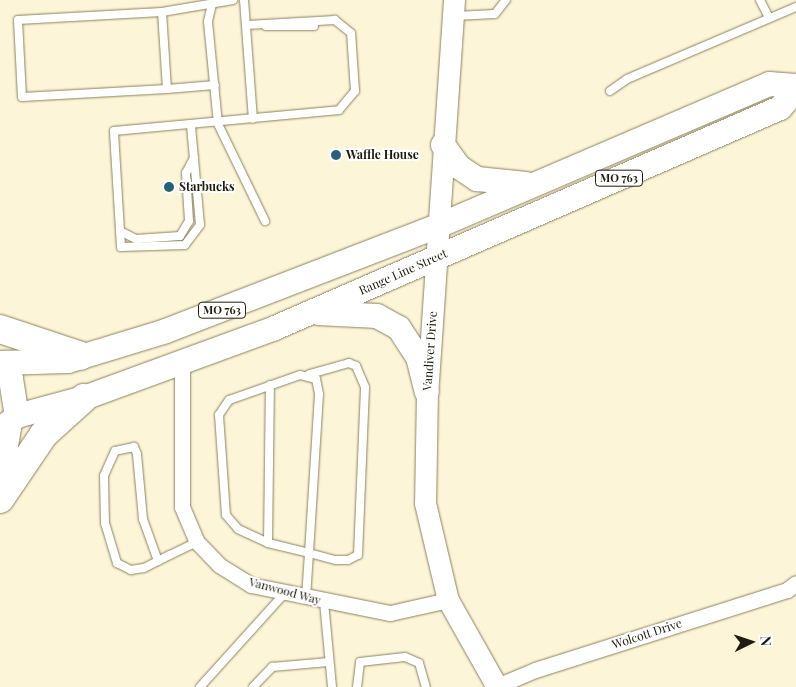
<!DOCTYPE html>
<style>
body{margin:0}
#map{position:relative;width:796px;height:687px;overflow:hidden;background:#fdf5d8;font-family:"Playfair Display",serif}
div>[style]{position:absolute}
.roads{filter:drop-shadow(0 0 1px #8b8260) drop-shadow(0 0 1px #8b8260)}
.service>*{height:8px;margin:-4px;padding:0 4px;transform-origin:4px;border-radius:4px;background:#fff}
.minor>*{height:15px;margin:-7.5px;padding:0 7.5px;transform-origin:7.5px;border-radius:7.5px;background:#fff}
.secondary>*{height:21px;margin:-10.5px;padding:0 10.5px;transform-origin:10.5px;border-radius:10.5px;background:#fff}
.primary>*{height:24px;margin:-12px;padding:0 12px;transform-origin:12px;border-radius:12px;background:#fff}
.motorway>*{height:28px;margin:-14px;padding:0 14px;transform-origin:14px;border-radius:14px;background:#fff}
.dots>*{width:14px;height:14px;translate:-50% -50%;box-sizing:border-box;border:2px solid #fff;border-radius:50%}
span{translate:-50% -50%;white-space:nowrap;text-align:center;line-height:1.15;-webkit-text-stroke:4px #fff;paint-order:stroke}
.shield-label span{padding:1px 4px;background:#fff;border:1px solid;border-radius:4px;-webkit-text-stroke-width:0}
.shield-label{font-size:11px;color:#1f1b0e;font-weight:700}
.poi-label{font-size:12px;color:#1f1b0e;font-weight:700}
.left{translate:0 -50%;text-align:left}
.street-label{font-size:12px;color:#1f1b0e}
.north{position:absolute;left:726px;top:617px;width:50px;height:50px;-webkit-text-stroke:4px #fff;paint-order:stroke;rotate:86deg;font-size:14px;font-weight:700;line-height:20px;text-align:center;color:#1f1b0e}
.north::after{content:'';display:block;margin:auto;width:18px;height:22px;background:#1f1b0e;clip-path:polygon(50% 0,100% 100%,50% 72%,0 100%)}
</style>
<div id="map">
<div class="roads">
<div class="service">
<div style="left:244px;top:0;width:119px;rotate:85.7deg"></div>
<div style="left:760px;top:0;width:18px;rotate:63deg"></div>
<div style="left:212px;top:4px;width:18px;rotate:103deg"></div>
<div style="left:208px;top:22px;width:102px;rotate:84.4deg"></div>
<div style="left:218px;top:124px;width:108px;rotate:64.1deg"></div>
<div style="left:162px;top:12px;width:77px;rotate:86.3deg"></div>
<div style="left:167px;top:89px;width:145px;rotate:176.8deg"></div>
<div style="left:22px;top:97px;width:77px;rotate:-93deg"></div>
<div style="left:18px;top:20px;width:144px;rotate:-3.2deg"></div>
<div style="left:162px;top:12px;width:72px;rotate:-9.6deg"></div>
<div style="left:455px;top:16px;width:40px;rotate:-2.9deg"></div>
<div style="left:495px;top:14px;width:18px;rotate:-52deg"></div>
<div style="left:266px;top:26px;width:48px"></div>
<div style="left:167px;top:89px;width:48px;rotate:-4.8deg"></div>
<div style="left:610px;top:91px;width:21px;rotate:-35deg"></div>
<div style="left:627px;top:79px;width:184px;rotate:-23.1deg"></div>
<div style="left:191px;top:126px;width:99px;rotate:84.8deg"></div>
<div style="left:200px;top:225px;width:25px;rotate:127deg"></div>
<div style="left:185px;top:245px;width:64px;rotate:178.2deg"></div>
<div style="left:121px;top:247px;width:116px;rotate:-93.5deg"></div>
<div style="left:114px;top:131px;width:226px;rotate:-5.3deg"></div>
<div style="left:339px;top:110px;width:25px;rotate:-50deg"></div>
<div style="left:355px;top:91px;width:58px;rotate:-93.9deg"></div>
<div style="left:351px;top:33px;width:21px;rotate:-141deg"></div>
<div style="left:335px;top:20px;width:88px;rotate:176.7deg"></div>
<div style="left:120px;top:231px;width:18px;rotate:27deg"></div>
<div style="left:136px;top:239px;width:44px;rotate:-3.9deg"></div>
<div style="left:180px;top:236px;width:17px;rotate:-59deg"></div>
<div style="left:189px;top:221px;width:48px;rotate:-93.6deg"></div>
<div style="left:186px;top:173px;width:17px;rotate:-62deg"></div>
<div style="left:268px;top:543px;width:158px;rotate:-89.3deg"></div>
<div style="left:158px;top:561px;width:45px;rotate:-109.7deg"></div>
<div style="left:143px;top:519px;width:65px;rotate:-95.3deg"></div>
<div style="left:137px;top:454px;width:8px;rotate:-113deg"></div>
<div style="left:134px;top:447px;width:19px;rotate:168deg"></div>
<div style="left:115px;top:451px;width:27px;rotate:114deg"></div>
<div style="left:104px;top:476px;width:47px;rotate:88.8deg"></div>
<div style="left:105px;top:523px;width:42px;rotate:73.3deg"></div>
<div style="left:117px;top:563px;width:16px;rotate:27deg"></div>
<div style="left:131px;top:570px;width:13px;rotate:-9deg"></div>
<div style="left:144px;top:568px;width:29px;rotate:-27deg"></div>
<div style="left:170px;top:555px;width:30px;rotate:-26deg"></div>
<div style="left:306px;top:598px;width:45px;rotate:-86.2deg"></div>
<div style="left:309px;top:553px;width:159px;rotate:-86.4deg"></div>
<div style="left:319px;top:394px;width:15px;rotate:-101deg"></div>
<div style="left:316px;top:379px;width:16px;rotate:-166deg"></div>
<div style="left:300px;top:375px;width:75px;rotate:160.6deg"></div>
<div style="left:229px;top:400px;width:18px;rotate:124deg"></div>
<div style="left:219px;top:415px;width:100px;rotate:86deg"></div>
<div style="left:226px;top:515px;width:18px;rotate:49deg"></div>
<div style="left:238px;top:529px;width:33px;rotate:25deg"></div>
<div style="left:268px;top:543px;width:42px;rotate:13.7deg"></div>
<div style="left:309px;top:553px;width:28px;rotate:15deg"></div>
<div style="left:336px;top:560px;width:12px"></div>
<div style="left:348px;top:560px;width:11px;rotate:-27deg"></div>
<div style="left:358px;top:555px;width:168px;rotate:-87.6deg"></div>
<div style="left:365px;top:387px;width:23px;rotate:-113deg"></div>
<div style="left:356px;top:366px;width:8px;rotate:-157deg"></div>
<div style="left:349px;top:363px;width:41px;rotate:164.2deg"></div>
<div style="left:324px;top:602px;width:85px;rotate:84.6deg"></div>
<div style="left:200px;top:687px;width:125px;rotate:-47.9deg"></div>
<div style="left:253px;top:687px;width:28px;rotate:-46deg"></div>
<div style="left:272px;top:667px;width:57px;rotate:-5deg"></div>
<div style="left:357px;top:687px;width:25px;rotate:-83deg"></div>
<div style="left:360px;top:662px;width:45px;rotate:-6.3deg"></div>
<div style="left:405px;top:657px;width:15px;rotate:23deg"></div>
<div style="left:419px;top:663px;width:25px;rotate:74deg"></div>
</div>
<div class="minor">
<div style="left:182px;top:362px;width:145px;rotate:90deg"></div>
<div style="left:182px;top:507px;width:38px;rotate:67deg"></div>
<div style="left:197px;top:542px;width:32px;rotate:46deg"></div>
<div style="left:219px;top:565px;width:38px;rotate:32deg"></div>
<div style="left:251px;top:585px;width:142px;rotate:11.4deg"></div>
<div style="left:390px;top:613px;width:59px;rotate:-12.6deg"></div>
<div style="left:497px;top:686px;width:41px;rotate:-22.8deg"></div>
<div style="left:535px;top:670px;width:264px;rotate:-17.6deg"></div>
<div style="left:787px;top:590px;width:11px;rotate:-38deg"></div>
</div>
<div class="secondary">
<div style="left:454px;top:0;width:393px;rotate:93.9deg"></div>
<div style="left:427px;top:392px;width:111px;rotate:91deg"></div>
<div style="left:425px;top:503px;width:100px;rotate:76.7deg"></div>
<div style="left:448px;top:600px;width:100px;rotate:60.6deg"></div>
</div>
<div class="primary">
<div style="left:443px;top:145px;width:27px;rotate:54deg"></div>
<div style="left:459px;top:167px;width:22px;rotate:34deg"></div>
<div style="left:477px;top:179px;width:49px;rotate:5.8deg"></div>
<div style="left:318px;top:313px;width:59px;rotate:2.9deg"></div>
<div style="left:377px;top:316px;width:25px;rotate:29deg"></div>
<div style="left:399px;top:328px;width:35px;rotate:57deg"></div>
<div style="left:418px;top:357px;width:36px;rotate:76deg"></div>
<div style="left:0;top:363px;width:68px;rotate:-1.7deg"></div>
<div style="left:68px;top:361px;width:102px;rotate:-17deg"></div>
<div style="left:166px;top:331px;width:292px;rotate:-21.1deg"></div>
<div style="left:438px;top:226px;width:360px;rotate:-23.2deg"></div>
<div style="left:769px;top:84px;width:27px;rotate:4deg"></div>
<div style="left:0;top:367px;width:16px;rotate:47deg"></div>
<div style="left:11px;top:379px;width:37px;rotate:81deg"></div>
<div style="left:0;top:430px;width:22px;rotate:-39deg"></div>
<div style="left:17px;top:416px;width:69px;rotate:-15deg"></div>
<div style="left:84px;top:398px;width:203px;rotate:-20.1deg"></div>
<div style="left:275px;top:328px;width:551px;rotate:-23.54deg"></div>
<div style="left:780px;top:108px;width:24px;rotate:-48deg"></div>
</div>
<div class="motorway">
<div style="left:0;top:329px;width:85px;rotate:18.4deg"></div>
<div style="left:0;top:469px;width:42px;rotate:-80.3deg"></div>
<div style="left:0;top:499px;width:78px;rotate:-55.9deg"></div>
<div style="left:44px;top:434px;width:54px;rotate:-42deg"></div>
</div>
</div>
<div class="dots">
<div style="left:336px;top:155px;background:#266179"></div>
<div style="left:169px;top:187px;background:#266179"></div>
</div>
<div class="shield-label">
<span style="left:619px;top:178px">MO 763</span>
<span style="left:222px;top:310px">MO 763</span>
</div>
<div class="poi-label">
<span class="left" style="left:346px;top:155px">Waffle House</span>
<span class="left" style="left:179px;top:187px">Starbucks</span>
</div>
<div class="street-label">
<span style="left:403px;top:272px;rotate:-24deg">Range Line Street</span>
<span style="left:430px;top:351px;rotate:-86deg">Vandiver Drive</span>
<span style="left:285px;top:591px;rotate:15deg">Vanwood Way</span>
<span style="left:647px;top:634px;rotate:-18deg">Wolcott Drive</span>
</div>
<div class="north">N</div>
</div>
